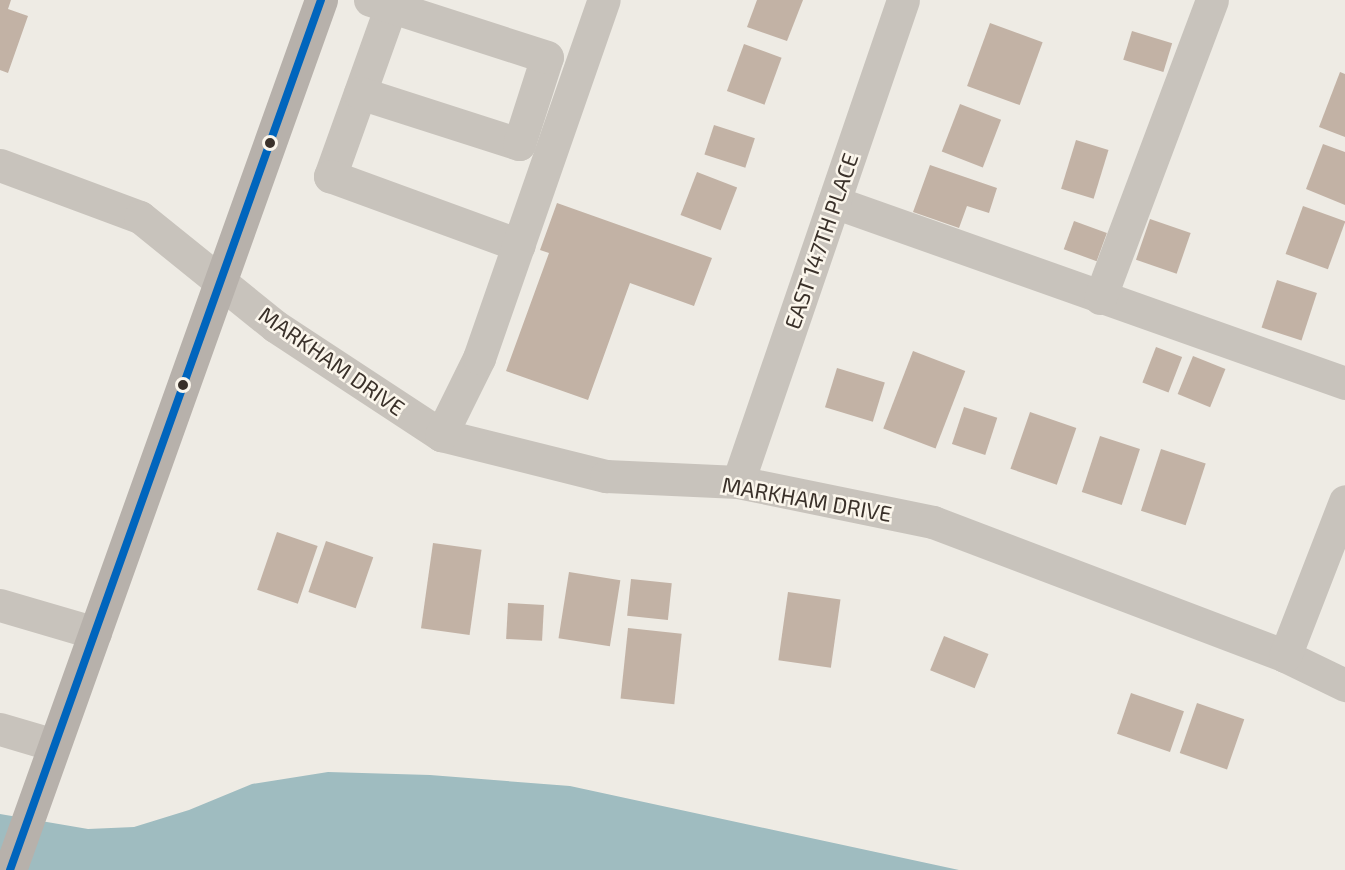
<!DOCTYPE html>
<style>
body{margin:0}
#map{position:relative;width:1345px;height:870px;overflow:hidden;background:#eeebe4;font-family:"Exo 2",sans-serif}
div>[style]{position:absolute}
.water>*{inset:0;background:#9fbcc0}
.building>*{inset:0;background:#c2b2a5;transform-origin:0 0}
.minor>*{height:33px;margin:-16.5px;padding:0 16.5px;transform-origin:16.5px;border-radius:16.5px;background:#c8c3bc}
.major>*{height:33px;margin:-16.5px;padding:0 16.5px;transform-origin:16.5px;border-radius:16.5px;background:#b7b1ab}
.bus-1>*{height:8px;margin:-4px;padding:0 4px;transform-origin:4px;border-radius:4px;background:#0065bd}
.dots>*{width:16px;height:16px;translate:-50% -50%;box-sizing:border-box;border:3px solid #fbf6ec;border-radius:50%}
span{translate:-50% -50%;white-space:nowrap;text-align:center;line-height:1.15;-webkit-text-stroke:5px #fbf6ec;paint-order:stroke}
.street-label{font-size:22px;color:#3a312a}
</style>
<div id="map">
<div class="water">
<div style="clip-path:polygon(328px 772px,430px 775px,570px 786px,959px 870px,0 870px,0 814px,88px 829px,134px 827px,189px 810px,252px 784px)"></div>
</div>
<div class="building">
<div style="clip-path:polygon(0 0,11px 0,8px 9px,28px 16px,8px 73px,0 70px)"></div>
<div style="clip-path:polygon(757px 0,803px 0,787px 41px,747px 27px)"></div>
<div style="left:990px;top:23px;width:56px;height:67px;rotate:20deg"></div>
<div style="left:1132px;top:31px;width:42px;height:30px;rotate:17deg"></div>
<div style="left:744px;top:44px;width:40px;height:50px;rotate:20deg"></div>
<div style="clip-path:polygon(1340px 72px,1345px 74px,1345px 137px,1319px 127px)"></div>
<div style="left:960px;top:104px;width:44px;height:51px;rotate:21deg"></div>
<div style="left:714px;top:125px;width:43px;height:31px;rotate:18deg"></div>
<div style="left:1076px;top:140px;width:34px;height:51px;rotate:17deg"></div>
<div style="clip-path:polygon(1323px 144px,1345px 152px,1345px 205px,1306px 189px)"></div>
<div style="clip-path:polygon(930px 165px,997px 188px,989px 213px,967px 206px,959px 228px,913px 212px)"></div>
<div style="left:697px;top:172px;width:43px;height:46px;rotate:21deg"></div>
<div style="clip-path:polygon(557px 203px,712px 258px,694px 306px,630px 283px,588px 400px,506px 371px,549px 253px,540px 250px)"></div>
<div style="left:1303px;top:206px;width:45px;height:51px;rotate:20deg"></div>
<div style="left:1150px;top:219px;width:43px;height:43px;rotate:19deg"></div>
<div style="left:1074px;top:221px;width:35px;height:30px;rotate:20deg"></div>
<div style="left:1277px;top:280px;width:42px;height:50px;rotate:18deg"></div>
<div style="left:1156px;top:347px;width:28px;height:38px;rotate:21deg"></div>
<div style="left:913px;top:351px;width:56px;height:83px;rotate:21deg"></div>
<div style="left:1193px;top:356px;width:35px;height:41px;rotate:22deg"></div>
<div style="left:837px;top:368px;width:50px;height:41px;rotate:17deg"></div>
<div style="left:964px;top:407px;width:35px;height:39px;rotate:18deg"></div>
<div style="left:1030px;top:412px;width:49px;height:60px;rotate:19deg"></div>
<div style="left:1100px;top:436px;width:42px;height:59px;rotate:18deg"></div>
<div style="left:1161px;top:449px;width:47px;height:65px;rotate:18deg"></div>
<div style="left:277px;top:532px;width:43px;height:61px;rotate:19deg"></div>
<div style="left:326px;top:541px;width:50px;height:54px;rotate:19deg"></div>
<div style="left:433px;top:543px;width:49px;height:86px;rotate:8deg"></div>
<div style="left:569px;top:572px;width:52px;height:67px;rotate:9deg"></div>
<div style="left:631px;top:579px;width:41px;height:37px;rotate:6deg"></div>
<div style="left:788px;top:592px;width:53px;height:69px;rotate:8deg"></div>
<div style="left:508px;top:603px;width:36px;height:36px;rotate:3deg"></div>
<div style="left:628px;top:628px;width:54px;height:71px;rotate:6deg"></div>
<div style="left:944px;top:636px;width:48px;height:37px;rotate:22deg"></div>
<div style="left:1131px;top:693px;width:56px;height:43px;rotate:19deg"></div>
<div style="left:1197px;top:703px;width:50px;height:53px;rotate:19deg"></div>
</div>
<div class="minor">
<div style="left:391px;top:6px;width:181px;rotate:109.7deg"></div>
<div style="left:330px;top:176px;width:201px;rotate:20.1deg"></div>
<div style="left:360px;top:93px;width:167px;rotate:17.8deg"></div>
<div style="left:519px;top:144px;width:91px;rotate:-72.2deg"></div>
<div style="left:547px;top:57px;width:186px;rotate:-162.1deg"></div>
<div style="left:0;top:165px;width:149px;rotate:20.4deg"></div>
<div style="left:140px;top:217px;width:174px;rotate:38.9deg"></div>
<div style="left:275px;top:326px;width:199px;rotate:33.3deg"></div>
<div style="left:441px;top:435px;width:170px;rotate:14deg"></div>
<div style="left:606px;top:476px;width:132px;rotate:2.6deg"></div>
<div style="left:738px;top:482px;width:199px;rotate:11.6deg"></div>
<div style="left:933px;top:522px;width:377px;rotate:20.8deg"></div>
<div style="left:1285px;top:656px;width:67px;rotate:25.8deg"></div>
<div style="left:834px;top:202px;width:542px;rotate:19.5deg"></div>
<div style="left:1100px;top:298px;width:318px;rotate:-69.4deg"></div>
<div style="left:441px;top:435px;width:86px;rotate:-63.7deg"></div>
<div style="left:479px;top:358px;width:379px;rotate:-70.8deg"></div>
<div style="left:738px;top:482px;width:509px;rotate:-71.1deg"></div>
<div style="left:0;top:605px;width:99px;rotate:16.4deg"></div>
<div style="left:1285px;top:656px;width:166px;rotate:-68.8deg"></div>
<div style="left:0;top:729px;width:56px;rotate:16.5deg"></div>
</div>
<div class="major">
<div style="left:10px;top:870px;width:924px;rotate:-70.33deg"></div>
</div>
<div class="bus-1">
<div style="left:10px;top:870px;width:924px;rotate:-70.33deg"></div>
</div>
<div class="dots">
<div style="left:270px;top:143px;background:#3a312a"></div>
<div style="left:183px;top:385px;background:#3a312a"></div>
</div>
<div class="street-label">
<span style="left:821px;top:241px;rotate:-71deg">EAST 147TH PLACE</span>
<span style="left:332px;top:361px;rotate:35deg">MARKHAM DRIVE</span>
<span style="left:807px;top:499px;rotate:10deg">MARKHAM DRIVE</span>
</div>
</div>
